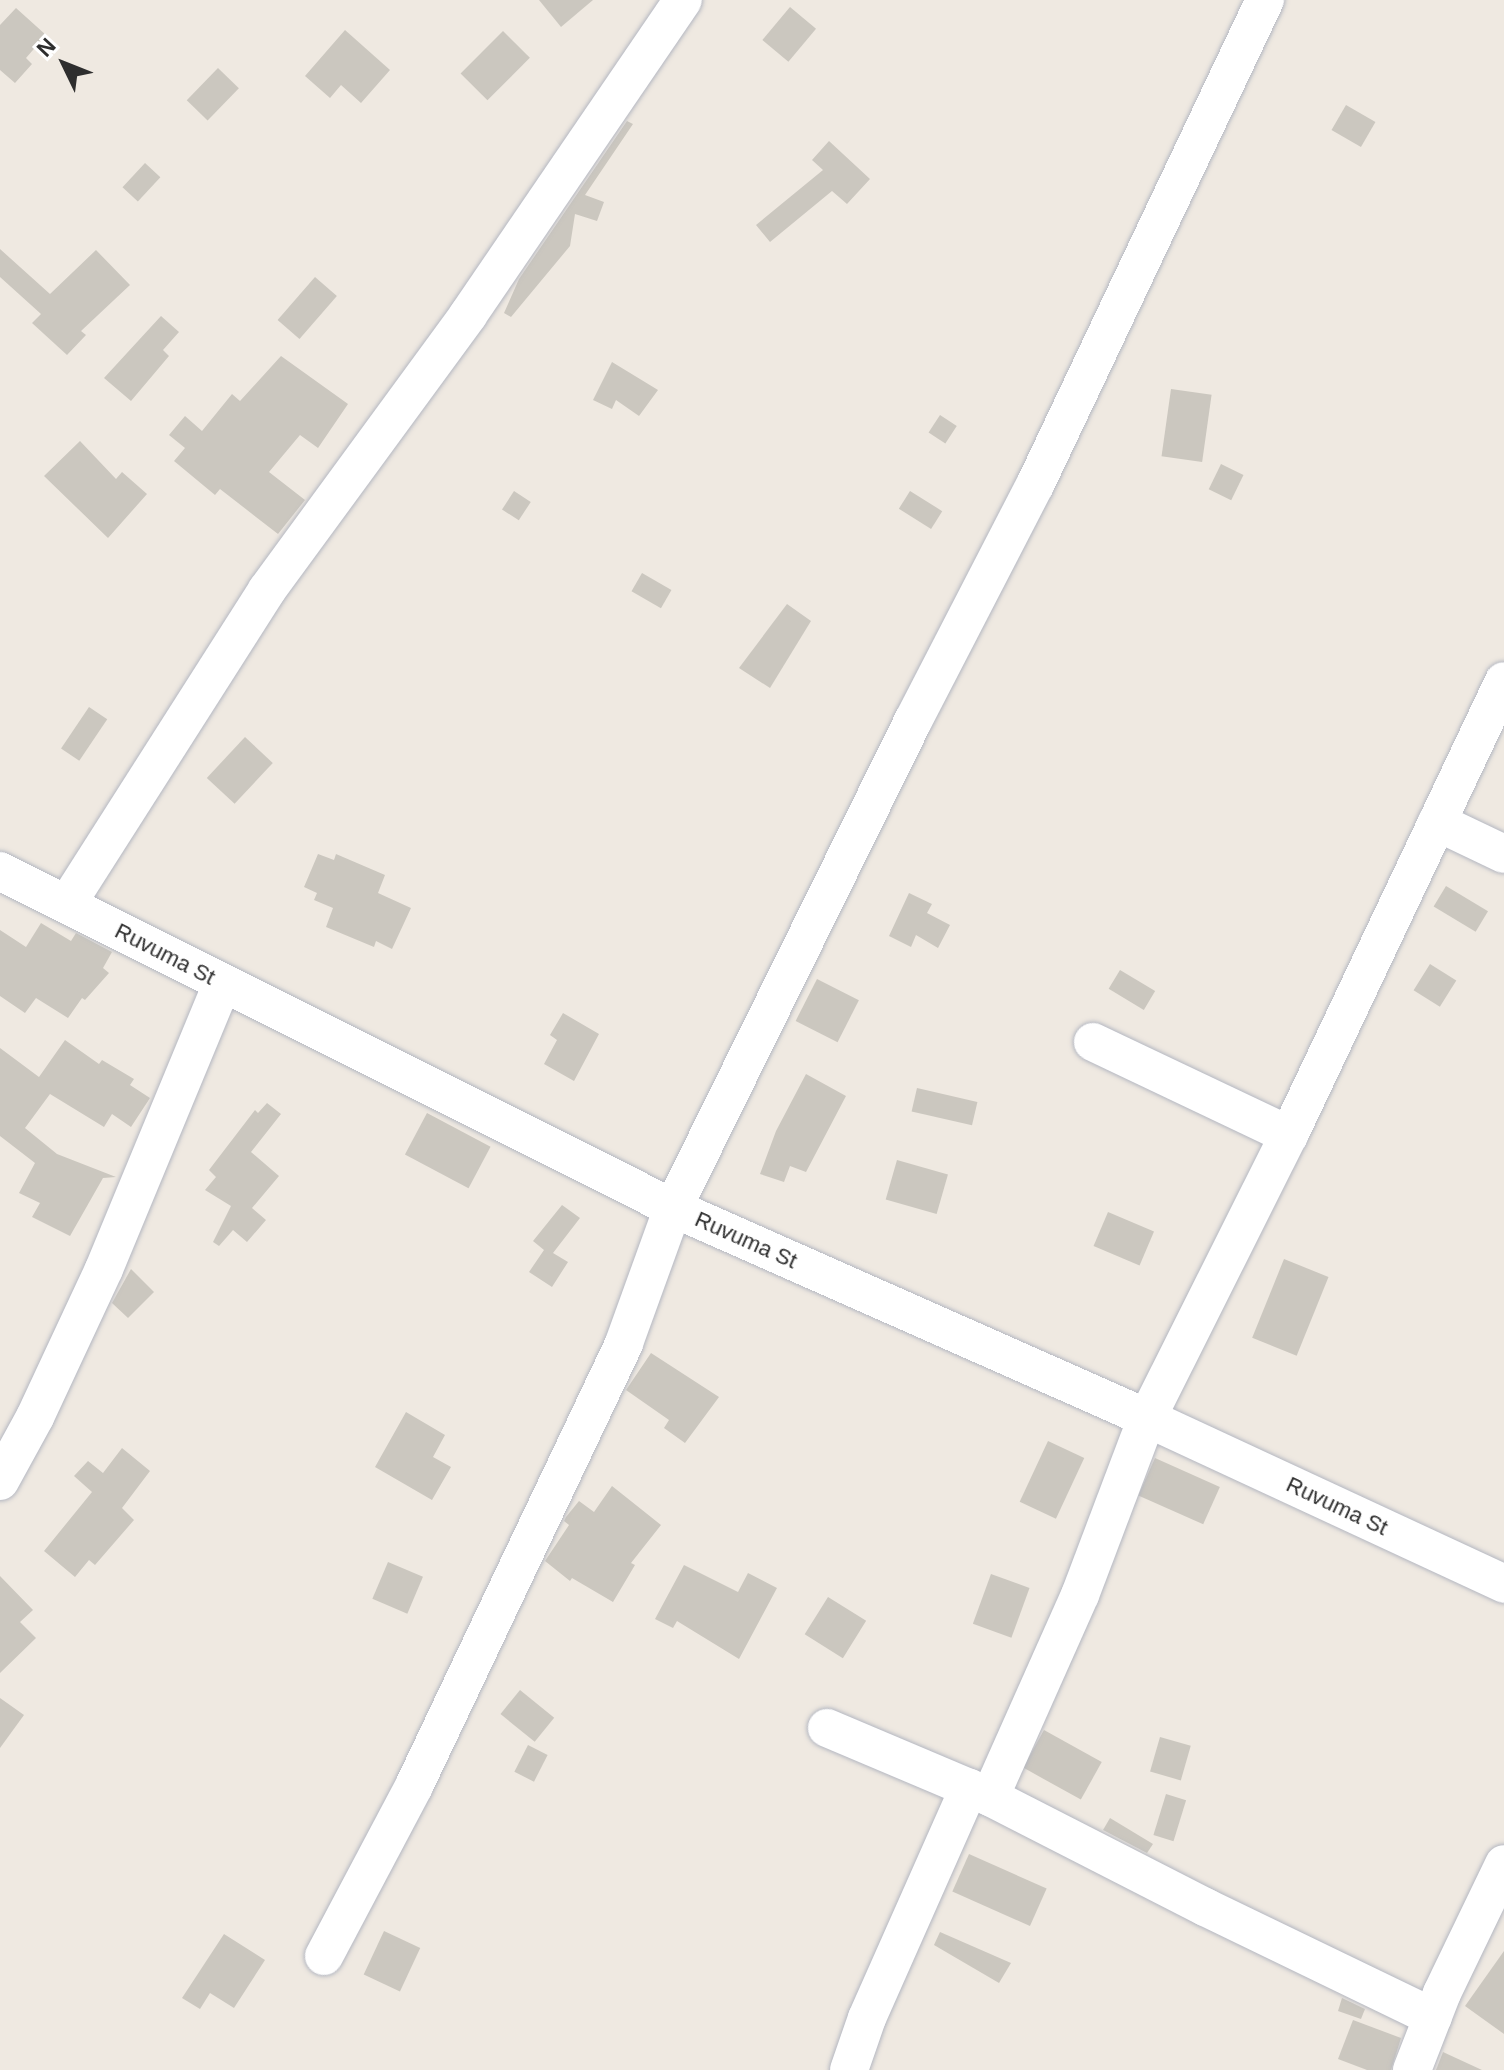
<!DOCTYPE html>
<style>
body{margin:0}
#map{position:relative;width:1504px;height:2070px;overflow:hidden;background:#efe9e1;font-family:Helvetica,sans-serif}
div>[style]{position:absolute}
.building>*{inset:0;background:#cbc7bf;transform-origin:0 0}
.roads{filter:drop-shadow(0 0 2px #b4b7c1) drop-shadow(0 0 2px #b4b7c1)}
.minor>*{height:38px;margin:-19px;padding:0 19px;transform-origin:19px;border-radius:19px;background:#fff}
span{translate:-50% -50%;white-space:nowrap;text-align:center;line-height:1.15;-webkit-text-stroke:6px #fff;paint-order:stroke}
.street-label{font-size:22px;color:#2e2e2e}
.north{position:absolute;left:24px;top:24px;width:80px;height:80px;-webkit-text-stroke:6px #fff;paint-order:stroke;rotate:313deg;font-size:22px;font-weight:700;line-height:32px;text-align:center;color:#2e2e2e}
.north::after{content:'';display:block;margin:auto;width:28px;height:36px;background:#2e2e2e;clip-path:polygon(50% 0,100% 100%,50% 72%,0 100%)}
</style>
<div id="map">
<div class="building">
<div style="clip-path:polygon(539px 0,593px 0,561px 27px)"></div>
<div style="left:790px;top:7px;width:34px;height:43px;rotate:40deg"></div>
<div style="clip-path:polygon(16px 8px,46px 35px,26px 58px,32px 64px,15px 83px,0 70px,0 25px)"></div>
<div style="clip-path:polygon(345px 30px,390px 70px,361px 103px,341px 85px,330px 98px,305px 76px)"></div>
<div style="left:503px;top:31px;width:38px;height:60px;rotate:45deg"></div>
<div style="left:218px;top:68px;width:29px;height:45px;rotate:44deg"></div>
<div style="left:1346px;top:105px;width:34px;height:29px;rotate:30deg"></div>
<div style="clip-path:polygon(627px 121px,633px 124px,585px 195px,604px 202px,597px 221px,575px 214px,570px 246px,511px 317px,504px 313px,519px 279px)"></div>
<div style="clip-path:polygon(829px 141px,870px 179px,847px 204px,832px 191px,770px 242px,756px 225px,823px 170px,812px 160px)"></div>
<div style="left:145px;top:163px;width:21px;height:33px;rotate:43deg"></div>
<div style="clip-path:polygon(0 249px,50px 294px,96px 250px,130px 285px,81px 331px,86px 335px,67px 355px,32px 323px,41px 314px,0 277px)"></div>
<div style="left:315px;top:277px;width:29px;height:57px;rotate:41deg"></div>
<div style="clip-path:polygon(161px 316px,179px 332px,163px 350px,169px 356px,131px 401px,104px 378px)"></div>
<div style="clip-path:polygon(281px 356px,348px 404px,318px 448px,300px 435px,269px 472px,305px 500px,278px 534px,220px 489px,215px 495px,174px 461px,185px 448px,169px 435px,185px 416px,202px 431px,232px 394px,240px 401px)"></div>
<div style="clip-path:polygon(612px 362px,658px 390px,639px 416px,616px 400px,612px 409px,593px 400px)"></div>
<div style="left:1171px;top:389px;width:41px;height:68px;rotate:8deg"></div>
<div style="left:940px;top:415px;width:20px;height:21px;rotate:33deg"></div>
<div style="clip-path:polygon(80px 441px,116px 479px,122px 472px,147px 494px,108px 538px,44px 476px)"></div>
<div style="left:1221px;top:464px;width:25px;height:28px;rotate:26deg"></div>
<div style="left:514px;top:491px;width:20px;height:22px;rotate:33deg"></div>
<div style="left:910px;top:491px;width:38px;height:21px;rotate:32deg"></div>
<div style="left:642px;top:573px;width:34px;height:21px;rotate:30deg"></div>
<div style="clip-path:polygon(787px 604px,811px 621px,770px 688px,739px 668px)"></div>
<div style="left:89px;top:707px;width:22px;height:50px;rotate:34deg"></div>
<div style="left:245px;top:737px;width:38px;height:56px;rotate:43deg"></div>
<div style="clip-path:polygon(318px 854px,334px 860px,336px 854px,385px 875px,378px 893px,411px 908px,392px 949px,376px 941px,374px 947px,326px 927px,333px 908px,314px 900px,317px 893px,304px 887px)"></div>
<div style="left:1446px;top:886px;width:49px;height:24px;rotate:31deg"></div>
<div style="clip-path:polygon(909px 893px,932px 904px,927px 913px,950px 925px,938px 948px,916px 935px,911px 947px,889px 936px)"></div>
<div style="clip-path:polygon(41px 923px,71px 941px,76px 933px,112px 952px,103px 968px,109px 973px,85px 1000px,82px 998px,68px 1018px,36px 998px,25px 1013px,0 996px,0 930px,26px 947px)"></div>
<div style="left:1430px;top:964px;width:31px;height:31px;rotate:32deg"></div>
<div style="left:1120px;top:970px;width:41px;height:22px;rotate:31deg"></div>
<div style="left:817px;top:979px;width:47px;height:47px;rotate:27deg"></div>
<div style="clip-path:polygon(563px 1013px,599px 1034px,574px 1081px,544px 1064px,557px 1040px,550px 1035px)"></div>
<div style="clip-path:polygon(65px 1040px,99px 1064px,102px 1060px,134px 1079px,130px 1085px,150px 1098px,131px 1127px,112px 1114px,104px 1127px,50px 1094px,25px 1128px,57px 1154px,116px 1177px,103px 1178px,70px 1236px,32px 1217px,40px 1203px,19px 1193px,35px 1163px,0 1136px,0 1048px,39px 1077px)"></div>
<div style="clip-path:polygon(806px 1074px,846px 1096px,806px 1172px,790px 1166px,784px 1182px,760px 1174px,776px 1131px)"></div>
<div style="left:917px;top:1088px;width:62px;height:24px;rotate:13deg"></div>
<div style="clip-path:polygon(267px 1103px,281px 1114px,251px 1152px,279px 1176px,252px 1208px,266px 1220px,247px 1242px,233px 1230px,219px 1246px,213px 1242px,231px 1206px,205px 1190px,216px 1177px,209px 1170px,255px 1110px,258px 1113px)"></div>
<div style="left:427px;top:1113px;width:72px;height:47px;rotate:28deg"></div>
<div style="left:897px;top:1160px;width:53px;height:41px;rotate:16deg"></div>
<div style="clip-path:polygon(562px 1205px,580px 1218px,553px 1253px,568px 1262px,552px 1287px,529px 1272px,544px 1250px,533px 1241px)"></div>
<div style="left:1108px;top:1212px;width:50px;height:37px;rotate:23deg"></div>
<div style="left:1284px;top:1259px;width:48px;height:85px;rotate:22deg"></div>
<div style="clip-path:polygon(131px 1269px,154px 1292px,128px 1318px,112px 1303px)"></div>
<div style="clip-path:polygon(651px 1353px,719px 1397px,685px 1443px,664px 1428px,669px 1420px,626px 1390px)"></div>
<div style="clip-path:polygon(406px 1412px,445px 1435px,433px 1457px,451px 1467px,432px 1500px,375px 1467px)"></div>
<div style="left:1048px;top:1441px;width:40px;height:67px;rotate:25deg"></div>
<div style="clip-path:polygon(122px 1448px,150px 1471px,122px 1508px,134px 1520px,95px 1565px,89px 1560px,75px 1577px,44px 1551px,92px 1492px,74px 1476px,88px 1461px,103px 1473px)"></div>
<div style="left:1155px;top:1458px;width:71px;height:41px;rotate:24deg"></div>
<div style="clip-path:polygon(612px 1486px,661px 1525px,631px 1563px,635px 1565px,613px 1602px,572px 1578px,570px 1581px,545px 1561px,569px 1525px,564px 1521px,566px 1517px,579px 1501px,594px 1512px)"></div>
<div style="left:388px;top:1562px;width:38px;height:40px;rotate:23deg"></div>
<div style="clip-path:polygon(684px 1565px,738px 1592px,748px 1573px,777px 1588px,739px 1659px,677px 1621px,673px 1628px,655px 1619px)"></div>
<div style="left:991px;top:1574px;width:41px;height:53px;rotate:20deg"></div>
<div style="clip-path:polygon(0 1576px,33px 1610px,20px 1622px,36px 1638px,0 1673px)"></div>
<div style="left:828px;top:1597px;width:45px;height:44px;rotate:32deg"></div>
<div style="left:520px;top:1690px;width:44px;height:31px;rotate:39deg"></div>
<div style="clip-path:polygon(0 1698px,24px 1715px,0 1748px)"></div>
<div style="left:1044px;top:1730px;width:66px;height:43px;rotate:29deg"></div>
<div style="left:1160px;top:1737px;width:32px;height:36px;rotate:16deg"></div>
<div style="left:528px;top:1745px;width:22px;height:30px;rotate:27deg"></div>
<div style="left:1166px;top:1794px;width:21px;height:43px;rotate:17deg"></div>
<div style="clip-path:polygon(1110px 1818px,1153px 1844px,1147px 1853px,1103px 1830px)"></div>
<div style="left:969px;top:1854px;width:85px;height:41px;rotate:24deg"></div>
<div style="left:384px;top:1931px;width:40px;height:48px;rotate:25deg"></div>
<div style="clip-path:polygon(940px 1932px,1011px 1963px,999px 1983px,934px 1945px)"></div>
<div style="clip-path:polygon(224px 1934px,265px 1960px,234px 2008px,210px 1993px,200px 2009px,182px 1998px)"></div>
<div style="clip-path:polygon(1504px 1951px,1504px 2034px,1465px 2006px)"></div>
<div style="clip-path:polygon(1342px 1998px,1365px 2009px,1361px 2019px,1338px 2011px)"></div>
<div style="clip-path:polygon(1353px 2020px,1401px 2038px,1391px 2070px,1367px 2070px,1338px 2059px)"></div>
<div style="clip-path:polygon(1443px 2052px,1482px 2070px,1436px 2070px)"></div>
</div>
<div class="roads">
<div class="minor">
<div style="left:1437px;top:822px;width:74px;rotate:25.5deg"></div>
<div style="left:0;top:871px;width:753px;rotate:26.6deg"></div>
<div style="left:673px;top:1208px;width:518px;rotate:23.9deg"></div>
<div style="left:1147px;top:1418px;width:394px;rotate:24.9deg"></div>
<div style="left:67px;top:904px;width:372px;rotate:-57.5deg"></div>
<div style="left:267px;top:590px;width:341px;rotate:-53.8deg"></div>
<div style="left:468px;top:315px;width:381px;rotate:-55.7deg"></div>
<div style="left:1093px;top:1042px;width:217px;rotate:25.4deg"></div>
<div style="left:0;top:1481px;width:73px;rotate:-61.3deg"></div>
<div style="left:35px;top:1417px;width:163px;rotate:-65deg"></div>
<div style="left:104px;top:1269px;width:308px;rotate:-67.5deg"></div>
<div style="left:827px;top:1728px;width:177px;rotate:22.9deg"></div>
<div style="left:990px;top:1797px;width:242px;rotate:27.1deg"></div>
<div style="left:1205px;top:1907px;width:253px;rotate:25.8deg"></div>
<div style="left:990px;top:1797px;width:221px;rotate:-66deg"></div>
<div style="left:1080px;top:1595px;width:189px;rotate:-69.3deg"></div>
<div style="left:1147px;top:1418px;width:317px;rotate:-63.4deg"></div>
<div style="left:1289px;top:1135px;width:502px;rotate:-64.66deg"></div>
<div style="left:324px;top:1956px;width:192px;rotate:-62.1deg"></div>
<div style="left:414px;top:1786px;width:490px;rotate:-64.6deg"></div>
<div style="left:624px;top:1343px;width:144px;rotate:-70.1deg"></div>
<div style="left:673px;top:1208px;width:543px;rotate:-63.77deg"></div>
<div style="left:913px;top:721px;width:266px;rotate:-62.7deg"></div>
<div style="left:1035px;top:485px;width:537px;rotate:-64.63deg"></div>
<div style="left:849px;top:2070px;width:55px;rotate:-70.9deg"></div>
<div style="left:867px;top:2018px;width:252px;rotate:-66.1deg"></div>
<div style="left:1412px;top:2070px;width:83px;rotate:-68.7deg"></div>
<div style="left:1442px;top:1993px;width:143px;rotate:-64.3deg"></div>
</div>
</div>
<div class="street-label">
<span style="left:165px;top:954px;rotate:27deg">Ruvuma St</span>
<span style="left:746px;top:1240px;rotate:24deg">Ruvuma St</span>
<span style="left:1337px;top:1506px;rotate:25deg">Ruvuma St</span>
</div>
<div class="north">N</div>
</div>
